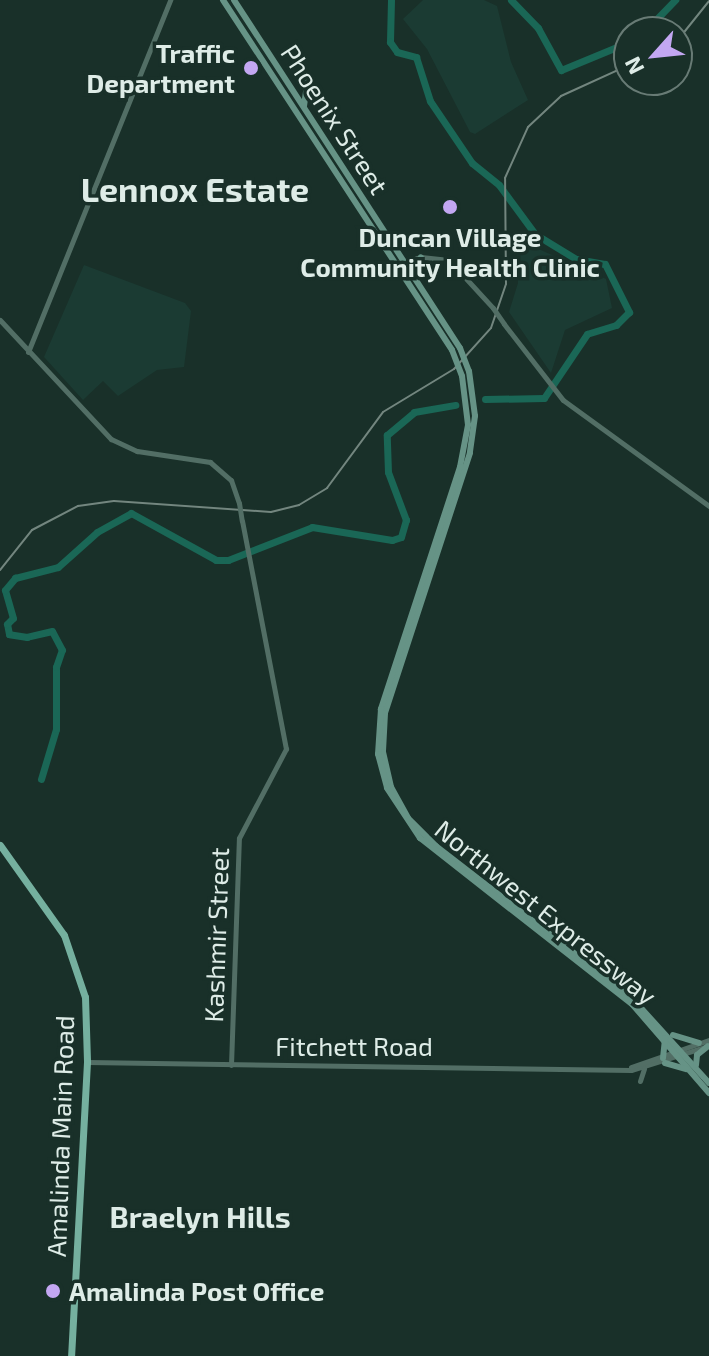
<!DOCTYPE html>
<style>
body{margin:0}
#map{position:relative;width:709px;height:1356px;overflow:hidden;background:#193029;font-family:"Exo 2",sans-serif}
div>[style]{position:absolute}
.built>*{inset:0;background:#1b3b33}
.river>*{height:7px;margin:-3.5px;padding:0 3.5px;transform-origin:3.5px;border-radius:3.5px;background:#1a6756}
.tertiary>*{height:5px;margin:-2.5px;padding:0 2.5px;transform-origin:2.5px;border-radius:2.5px;background:#526e65}
.secondary>*{height:6px;margin:-3px;padding:0 3px;transform-origin:3px;border-radius:3px;background:#669386}
.primary>*{height:7px;margin:-3.5px;padding:0 3.5px;transform-origin:3.5px;border-radius:3.5px;background:#75b09f}
.rail>*{height:2px;margin:-1px;padding:0 1px;transform-origin:1px;border-radius:1px;background:#73867f}
.tertiary-bridge>*{height:5px;margin:-2.5px;padding:0 2.5px;transform-origin:2.5px;border-radius:2.5px;background:#526e65}
.secondary-bridge>*{height:6px;margin:-3px;padding:0 3px;transform-origin:3px;border-radius:3px;background:#669386}
.dots>*{width:22px;height:22px;translate:-50% -50%;box-sizing:border-box;border:4px solid #193029;border-radius:50%}
span{translate:-50% -50%;white-space:nowrap;text-align:center;line-height:1.15;-webkit-text-stroke:7px #193029;paint-order:stroke}
.poi-label{font-size:26px;color:#deece7;font-weight:700}
.right{translate:-100% -50%;text-align:right}
.left{translate:0 -50%;text-align:left}
.street-label{font-size:26px;color:#deece7}
.quarter-label{font-size:30px;color:#deece7;font-weight:700}
.district-label{font-size:34px;color:#deece7;font-weight:700}
.north{position:absolute;left:613px;top:16px;width:80px;height:80px;box-sizing:border-box;background:#193029;border:2px solid #687b75;border-radius:50%;rotate:243deg;font-size:22px;font-weight:700;line-height:32px;text-align:center;color:#deece7}
.north::after{content:'';display:block;margin:auto;width:28px;height:36px;background:#c3a7f2;clip-path:polygon(50% 0,100% 100%,50% 72%,0 100%)}
</style>
<div id="map">
<div class="built">
<div style="clip-path:polygon(423px 0,484px 0,497px 6px,511px 62px,528px 100px,475px 134px,470px 132px,427px 49px,403px 19px)"></div>
<div style="clip-path:polygon(516px 239px,606px 279px,612px 308px,565px 330px,551px 373px,509px 312px,518px 283px)"></div>
<div style="clip-path:polygon(84px 265px,185px 303px,191px 311px,184px 367px,157px 370px,118px 396px,103px 381px,83px 400px,44px 357px)"></div>
</div>
<div class="river">
<div style="left:391px;top:0;width:42px;rotate:91.4deg"></div>
<div style="left:390px;top:42px;width:12px;rotate:55deg"></div>
<div style="left:397px;top:52px;width:20px;rotate:15deg"></div>
<div style="left:416px;top:57px;width:46px;rotate:72.3deg"></div>
<div style="left:430px;top:101px;width:75px;rotate:55.9deg"></div>
<div style="left:472px;top:163px;width:35px;rotate:39deg"></div>
<div style="left:499px;top:185px;width:61px;rotate:53.7deg"></div>
<div style="left:535px;top:234px;width:48px;rotate:31.4deg"></div>
<div style="left:576px;top:259px;width:29px;rotate:10deg"></div>
<div style="left:605px;top:264px;width:54px;rotate:63.4deg"></div>
<div style="left:629px;top:312px;width:18px;rotate:135deg"></div>
<div style="left:616px;top:325px;width:30px;rotate:163deg"></div>
<div style="left:587px;top:334px;width:77px;rotate:123.9deg"></div>
<div style="left:544px;top:398px;width:59px;rotate:179deg"></div>
<div style="left:511px;top:0;width:39px;rotate:46deg"></div>
<div style="left:538px;top:28px;width:48px;rotate:61.3deg"></div>
<div style="left:561px;top:70px;width:74px;rotate:-22.4deg"></div>
<div style="left:644px;top:32px;width:45px;rotate:-45.9deg"></div>
<div style="left:41px;top:779px;width:52px;rotate:-73.3deg"></div>
<div style="left:56px;top:729px;width:62px;rotate:-90deg"></div>
<div style="left:56px;top:667px;width:18px;rotate:-71deg"></div>
<div style="left:62px;top:650px;width:21px;rotate:-118deg"></div>
<div style="left:52px;top:631px;width:26px;rotate:167deg"></div>
<div style="left:27px;top:637px;width:18px;rotate:-171deg"></div>
<div style="left:9px;top:634px;width:10px;rotate:-101deg"></div>
<div style="left:7px;top:624px;width:8px;rotate:-45deg"></div>
<div style="left:13px;top:618px;width:29px;rotate:-106deg"></div>
<div style="left:5px;top:590px;width:16px;rotate:-50deg"></div>
<div style="left:15px;top:578px;width:44px;rotate:-14.3deg"></div>
<div style="left:58px;top:567px;width:52px;rotate:-41.9deg"></div>
<div style="left:97px;top:532px;width:39px;rotate:-29deg"></div>
<div style="left:131px;top:513px;width:97px;rotate:28.9deg"></div>
<div style="left:216px;top:560px;width:12px"></div>
<div style="left:228px;top:560px;width:90px;rotate:-21.4deg"></div>
<div style="left:312px;top:527px;width:81px;rotate:9.2deg"></div>
<div style="left:392px;top:540px;width:9px;rotate:-18deg"></div>
<div style="left:401px;top:537px;width:18px;rotate:-74deg"></div>
<div style="left:406px;top:520px;width:51px;rotate:-110.6deg"></div>
<div style="left:388px;top:472px;width:37px;rotate:-92deg"></div>
<div style="left:387px;top:435px;width:35px;rotate:-40deg"></div>
<div style="left:414px;top:412px;width:42px;rotate:-9.7deg"></div>
</div>
<div class="tertiary">
<div style="left:397px;top:263px;width:25px;rotate:-14deg"></div>
<div style="left:421px;top:257px;width:28px;rotate:6deg"></div>
<div style="left:449px;top:260px;width:65px;rotate:47.5deg"></div>
<div style="left:0;top:320px;width:163px;rotate:47deg"></div>
<div style="left:111px;top:439px;width:29px;rotate:25deg"></div>
<div style="left:137px;top:451px;width:74px;rotate:8.6deg"></div>
<div style="left:210px;top:462px;width:28px;rotate:41deg"></div>
<div style="left:231px;top:480px;width:24px;rotate:71deg"></div>
<div style="left:504px;top:324px;width:96px;rotate:52.2deg"></div>
<div style="left:563px;top:400px;width:180px;rotate:36deg"></div>
<div style="left:28px;top:352px;width:380px;rotate:-68deg"></div>
<div style="left:87px;top:1062px;width:544px;rotate:0.84deg"></div>
<div style="left:631px;top:1070px;width:77px;rotate:-17.3deg"></div>
<div style="left:231px;top:1065px;width:227px;rotate:-88deg"></div>
<div style="left:239px;top:838px;width:101px;rotate:-62.2deg"></div>
<div style="left:286px;top:749px;width:232px;rotate:-100.9deg"></div>
<div style="left:631px;top:1067px;width:83px;rotate:-19.1deg"></div>
<div style="left:640px;top:1081px;width:13px;rotate:-72deg"></div>
</div>
<div class="secondary">
<div style="left:223px;top:0;width:418px;rotate:56.8deg"></div>
<div style="left:234px;top:0;width:415px;rotate:57deg"></div>
<div style="left:304px;top:106px;width:28px;rotate:-82deg"></div>
<div style="left:414px;top:274px;width:18px;rotate:-68deg"></div>
<div style="left:469px;top:371px;width:45px;rotate:82.4deg"></div>
<div style="left:475px;top:416px;width:37px;rotate:98deg"></div>
<div style="left:470px;top:453px;width:274px;rotate:108.1deg"></div>
<div style="left:385px;top:713px;width:39px;rotate:93deg"></div>
<div style="left:383px;top:752px;width:36px;rotate:77deg"></div>
<div style="left:391px;top:787px;width:35px;rotate:61deg"></div>
<div style="left:408px;top:818px;width:40px;rotate:45deg"></div>
<div style="left:436px;top:846px;width:247px;rotate:37.8deg"></div>
<div style="left:631px;top:997px;width:116px;rotate:47.8deg"></div>
<div style="left:462px;top:376px;width:49px;rotate:83deg"></div>
<div style="left:468px;top:425px;width:43px;rotate:100.8deg"></div>
<div style="left:460px;top:467px;width:255px;rotate:108.1deg"></div>
<div style="left:381px;top:709px;width:45px;rotate:93.8deg"></div>
<div style="left:378px;top:754px;width:35px;rotate:75deg"></div>
<div style="left:387px;top:788px;width:60px;rotate:56.6deg"></div>
<div style="left:420px;top:838px;width:269px;rotate:38.1deg"></div>
<div style="left:632px;top:1004px;width:118px;rotate:49.1deg"></div>
<div style="left:673px;top:1035px;width:27px;rotate:17deg"></div>
<div style="left:663px;top:1058px;width:20px;rotate:-84deg"></div>
<div style="left:665px;top:1063px;width:22px;rotate:16deg"></div>
<div style="left:696px;top:1065px;width:10px;rotate:-84deg"></div>
<div style="left:697px;top:1055px;width:14px;rotate:-39deg"></div>
</div>
<div class="primary">
<div style="left:0;top:845px;width:110px;rotate:54.6deg"></div>
<div style="left:64px;top:935px;width:65px;rotate:71.3deg"></div>
<div style="left:85px;top:997px;width:65px;rotate:88.2deg"></div>
<div style="left:87px;top:1062px;width:294px;rotate:93.1deg"></div>
</div>
<div class="rail">
<div style="left:677px;top:41px;width:51px;rotate:-51.3deg"></div>
<div style="left:0;top:570px;width:51px;rotate:-51.3deg"></div>
<div style="left:32px;top:530px;width:52px;rotate:-27.6deg"></div>
<div style="left:78px;top:506px;width:36px;rotate:-8deg"></div>
<div style="left:114px;top:501px;width:157px;rotate:4deg"></div>
<div style="left:271px;top:512px;width:29px;rotate:-14deg"></div>
<div style="left:299px;top:505px;width:33px;rotate:-31deg"></div>
<div style="left:327px;top:488px;width:94px;rotate:-53.6deg"></div>
<div style="left:383px;top:412px;width:83px;rotate:-31.2deg"></div>
<div style="left:454px;top:369px;width:55px;rotate:-47.9deg"></div>
<div style="left:491px;top:328px;width:46px;rotate:-71.2deg"></div>
<div style="left:506px;top:284px;width:106px;rotate:-90.5deg"></div>
<div style="left:505px;top:178px;width:56px;rotate:-65.7deg"></div>
<div style="left:528px;top:127px;width:45px;rotate:-43.2deg"></div>
<div style="left:561px;top:96px;width:75px;rotate:-24.5deg"></div>
</div>
<div class="tertiary-bridge">
<div style="left:493px;top:308px;width:19px;rotate:55deg"></div>
<div style="left:239px;top:503px;width:18px;rotate:81deg"></div>
</div>
<div class="secondary-bridge">
<div style="left:460px;top:348px;width:25px;rotate:69deg"></div>
<div style="left:452px;top:350px;width:28px;rotate:69deg"></div>
</div>
<div class="dots">
<div style="left:251px;top:68px;background:#c3a7f2"></div>
<div style="left:450px;top:207px;background:#c3a7f2"></div>
<div style="left:53px;top:1291px;background:#c3a7f2"></div>
</div>
<div class="poi-label">
<span class="right" style="left:235px;top:68px">Traffic<br>Department</span>
<span style="left:450px;top:252px">Duncan Village<br>Community Health Clinic</span>
<span class="left" style="left:69px;top:1291px">Amalinda Post Office</span>
</div>
<div class="street-label">
<span style="left:335px;top:119px;rotate:57deg">Phoenix Street</span>
<span style="left:546px;top:912px;rotate:39deg">Northwest Expressway</span>
<span style="left:216px;top:935px;rotate:-88deg">Kashmir Street</span>
<span style="left:354px;top:1046px">Fitchett Road</span>
<span style="left:60px;top:1136px;rotate:-88deg">Amalinda Main Road</span>
</div>
<div class="quarter-label">
<span style="left:200px;top:1216px">Braelyn Hills</span>
</div>
<div class="district-label">
<span style="left:195px;top:189px">Lennox Estate</span>
</div>
<div class="north">N</div>
</div>
